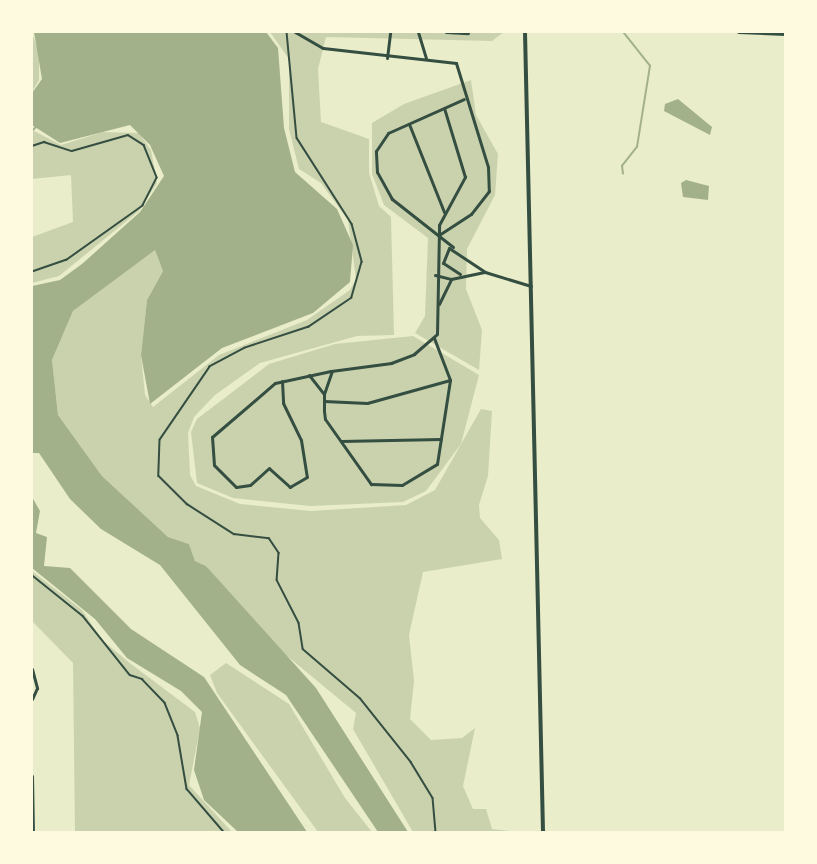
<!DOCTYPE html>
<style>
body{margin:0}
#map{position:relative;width:817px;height:864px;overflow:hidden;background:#e9edc9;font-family:Lato,sans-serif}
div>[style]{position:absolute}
.green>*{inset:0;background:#cad2ad}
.water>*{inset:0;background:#a3b18a}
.stream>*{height:1.5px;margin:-0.75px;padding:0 0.75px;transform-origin:0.75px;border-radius:0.75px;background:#a3b18a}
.path>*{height:1.5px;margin:-0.75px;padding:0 0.75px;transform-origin:0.75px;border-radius:0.75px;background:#344e41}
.minor>*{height:3px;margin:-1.5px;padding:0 1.5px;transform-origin:1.5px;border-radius:1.5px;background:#344e41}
.tertiary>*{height:4px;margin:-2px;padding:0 2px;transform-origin:2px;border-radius:2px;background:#344e41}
.secondary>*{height:4px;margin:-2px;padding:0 2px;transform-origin:2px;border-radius:2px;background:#344e41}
span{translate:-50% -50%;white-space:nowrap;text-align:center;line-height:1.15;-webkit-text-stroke:4.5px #fefae0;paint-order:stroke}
.frame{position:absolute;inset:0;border:33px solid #fefae0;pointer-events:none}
</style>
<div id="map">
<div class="green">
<div style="clip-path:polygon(270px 32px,504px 32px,492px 41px,326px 37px,318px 69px,321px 122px,369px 139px,369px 173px,379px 206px,391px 217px,394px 335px,357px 336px,260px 363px,215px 395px,194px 417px,188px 433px,190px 475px,196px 486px,240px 504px,311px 511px,406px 505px,435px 490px,481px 409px,492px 411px,488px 476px,479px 505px,480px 518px,499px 540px,502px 559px,423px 572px,409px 635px,414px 681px,410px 719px,431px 740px,462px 738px,475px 728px,463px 786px,473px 809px,486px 809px,492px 829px,519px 832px,413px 832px,353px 729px,356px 713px,269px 641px,206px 566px,195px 561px,189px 544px,168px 537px,102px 476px,58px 415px,52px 360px,73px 311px,155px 249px,163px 271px,147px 300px,141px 355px,145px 395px,153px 407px,219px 355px,307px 320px,350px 290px,356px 279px,348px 220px,321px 183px,299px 169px,289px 129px,289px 59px)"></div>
<div style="clip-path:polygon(32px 33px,39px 53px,39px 80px,32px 92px)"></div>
<div style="clip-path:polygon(471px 80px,476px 115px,498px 154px,495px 195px,467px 249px,466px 289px,482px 330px,479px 370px,415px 333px,425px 316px,428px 238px,384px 205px,372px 174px,372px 123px,404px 104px)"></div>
<div style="clip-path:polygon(32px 130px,61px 145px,103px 132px,139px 133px,151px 150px,157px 183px,139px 211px,59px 276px,32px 283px,32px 237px,73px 222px,71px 175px,32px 179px)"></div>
<div style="clip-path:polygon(413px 336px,479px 375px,461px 444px,426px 491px,403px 502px,310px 506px,233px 498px,197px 483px,191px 432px,197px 419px,269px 364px,335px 344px)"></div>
<div style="clip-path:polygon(32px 571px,82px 610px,102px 640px,131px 664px,195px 712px,200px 728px,189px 785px,232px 832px,75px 832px,73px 663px,32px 621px)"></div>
<div style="clip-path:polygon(226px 663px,289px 704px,345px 798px,372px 832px,318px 832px,217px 693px,210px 675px)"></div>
</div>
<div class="water">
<div style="clip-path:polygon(34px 32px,266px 32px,278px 48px,284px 128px,295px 172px,337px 209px,353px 245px,350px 282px,313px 313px,222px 348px,150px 404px,141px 355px,147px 300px,163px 271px,155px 250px,73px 311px,52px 360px,58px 415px,102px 476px,168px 537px,189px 544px,195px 561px,206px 566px,316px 688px,408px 832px,378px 832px,286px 695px,240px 665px,160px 565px,101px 529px,70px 499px,39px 453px,32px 453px,32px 286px,60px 280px,82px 264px,140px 212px,164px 176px,150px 145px,130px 125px,60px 143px,32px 125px,32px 93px,42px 79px)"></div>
<div style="clip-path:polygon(678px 99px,712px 127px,710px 135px,664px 111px,665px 104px)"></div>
<div style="clip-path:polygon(686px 180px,709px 186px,708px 200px,683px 197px,681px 183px)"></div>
<div style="clip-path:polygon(32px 497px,40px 511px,36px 533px,47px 537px,44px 566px,70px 568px,131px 629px,204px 677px,307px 832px,238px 832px,204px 800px,194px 770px,202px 712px,181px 691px,127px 658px,95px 619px,32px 568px)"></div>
</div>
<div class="stream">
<div style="left:32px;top:131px;width:6px;rotate:-45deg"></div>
<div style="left:623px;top:174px;width:8px;rotate:-97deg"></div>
<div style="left:622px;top:166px;width:24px;rotate:-52deg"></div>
<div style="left:637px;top:147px;width:82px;rotate:-80.9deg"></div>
<div style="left:650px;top:66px;width:43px;rotate:-128.5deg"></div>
</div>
<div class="path">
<div style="left:287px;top:32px;width:106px;rotate:84.6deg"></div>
<div style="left:297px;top:138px;width:102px;rotate:57.4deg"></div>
<div style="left:352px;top:224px;width:39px;rotate:75deg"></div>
<div style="left:362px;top:262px;width:37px;rotate:106deg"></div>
<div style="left:352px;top:298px;width:52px;rotate:146deg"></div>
<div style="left:309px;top:327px;width:67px;rotate:161.8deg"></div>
<div style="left:245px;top:348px;width:40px;rotate:152deg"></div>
<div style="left:210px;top:367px;width:88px;rotate:124.4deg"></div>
<div style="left:160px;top:440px;width:36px;rotate:92deg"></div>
<div style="left:159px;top:476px;width:40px;rotate:45deg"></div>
<div style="left:187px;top:504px;width:56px;rotate:32.6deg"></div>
<div style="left:234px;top:534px;width:35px;rotate:7deg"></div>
<div style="left:269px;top:538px;width:18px;rotate:56deg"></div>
<div style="left:279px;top:553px;width:27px;rotate:94deg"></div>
<div style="left:277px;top:580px;width:48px;rotate:62.9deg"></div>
<div style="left:299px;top:623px;width:26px;rotate:81deg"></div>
<div style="left:303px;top:649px;width:75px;rotate:40.7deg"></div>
<div style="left:360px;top:698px;width:82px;rotate:51.4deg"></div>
<div style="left:411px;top:762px;width:42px;rotate:58.6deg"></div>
<div style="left:433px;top:798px;width:34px;rotate:85deg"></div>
<div style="left:32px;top:146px;width:13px;rotate:-18deg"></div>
<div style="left:44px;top:142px;width:29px;rotate:18deg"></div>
<div style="left:72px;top:151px;width:58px;rotate:-15.9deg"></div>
<div style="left:128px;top:135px;width:19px;rotate:32deg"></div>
<div style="left:144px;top:145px;width:35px;rotate:68deg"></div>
<div style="left:157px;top:178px;width:31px;rotate:117deg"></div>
<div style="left:143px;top:206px;width:93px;rotate:144.6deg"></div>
<div style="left:67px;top:260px;width:37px;rotate:161deg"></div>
<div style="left:32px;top:575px;width:65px;rotate:38.8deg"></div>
<div style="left:83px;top:616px;width:75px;rotate:51.5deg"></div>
<div style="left:130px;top:675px;width:13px;rotate:18deg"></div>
<div style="left:142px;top:679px;width:33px;rotate:46deg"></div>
<div style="left:165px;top:703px;width:35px;rotate:68deg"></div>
<div style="left:178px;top:736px;width:54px;rotate:80.4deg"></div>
<div style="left:187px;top:789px;width:57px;rotate:49.3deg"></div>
</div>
<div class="minor">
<div style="left:295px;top:32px;width:32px;rotate:30deg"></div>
<div style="left:323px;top:48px;width:134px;rotate:6.4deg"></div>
<div style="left:456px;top:63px;width:109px;rotate:72.9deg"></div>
<div style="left:488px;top:167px;width:24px;rotate:88deg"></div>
<div style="left:489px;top:191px;width:29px;rotate:128deg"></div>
<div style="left:471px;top:214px;width:37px;rotate:147deg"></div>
<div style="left:418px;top:32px;width:27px;rotate:73deg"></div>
<div style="left:446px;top:32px;width:22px;rotate:3deg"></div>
<div style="left:387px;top:58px;width:26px;rotate:-83deg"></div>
<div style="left:409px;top:124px;width:95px;rotate:68.3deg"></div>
<div style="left:453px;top:247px;width:78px;rotate:-141.8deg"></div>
<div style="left:392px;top:199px;width:31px;rotate:-119deg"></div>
<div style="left:377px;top:172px;width:21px;rotate:-93deg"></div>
<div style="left:376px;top:151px;width:22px;rotate:-56deg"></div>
<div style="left:388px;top:133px;width:83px;rotate:-24.1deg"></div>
<div style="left:460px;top:274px;width:20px;rotate:-147deg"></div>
<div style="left:443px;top:263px;width:16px;rotate:-68deg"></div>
<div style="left:449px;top:248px;width:43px;rotate:33.7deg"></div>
<div style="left:485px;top:272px;width:48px;rotate:16.9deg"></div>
<div style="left:435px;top:275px;width:16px;rotate:14deg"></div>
<div style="left:439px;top:304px;width:28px;rotate:-64deg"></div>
<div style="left:451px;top:279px;width:34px;rotate:-12deg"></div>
<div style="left:434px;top:338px;width:45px;rotate:69.1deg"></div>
<div style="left:309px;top:375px;width:24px;rotate:52deg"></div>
<div style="left:324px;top:394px;width:17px;rotate:90deg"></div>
<div style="left:324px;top:411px;width:8px;rotate:83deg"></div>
<div style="left:325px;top:419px;width:80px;rotate:54.7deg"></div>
<div style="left:371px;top:484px;width:31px;rotate:2deg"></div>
<div style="left:402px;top:485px;width:41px;rotate:-31deg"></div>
<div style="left:437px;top:464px;width:85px;rotate:-81.2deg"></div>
<div style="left:450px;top:380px;width:86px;rotate:164.5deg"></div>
<div style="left:367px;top:403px;width:43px;rotate:-177.3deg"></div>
<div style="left:282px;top:381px;width:22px;rotate:87deg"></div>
<div style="left:283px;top:403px;width:41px;rotate:64.1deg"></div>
<div style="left:301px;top:440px;width:37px;rotate:81deg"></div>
<div style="left:307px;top:477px;width:20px;rotate:150deg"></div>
<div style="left:290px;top:487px;width:28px;rotate:-138deg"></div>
<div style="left:269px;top:468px;width:25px;rotate:138deg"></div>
<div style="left:250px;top:485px;width:14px;rotate:172deg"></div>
<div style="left:236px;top:487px;width:31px;rotate:-135deg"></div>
<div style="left:214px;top:465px;width:28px;rotate:-94deg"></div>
<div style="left:212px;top:437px;width:83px;rotate:-40.6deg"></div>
<div style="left:275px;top:383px;width:57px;rotate:-12.1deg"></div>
<div style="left:331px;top:371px;width:61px;rotate:-7.6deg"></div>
<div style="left:391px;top:363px;width:25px;rotate:-21deg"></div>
<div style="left:414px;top:354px;width:30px;rotate:-41deg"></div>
<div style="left:437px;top:334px;width:109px;rotate:-88.9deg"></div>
<div style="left:439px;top:225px;width:55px;rotate:-61.6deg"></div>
<div style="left:465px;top:177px;width:72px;rotate:-106.9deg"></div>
<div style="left:324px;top:394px;width:24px;rotate:-71deg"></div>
<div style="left:341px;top:441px;width:100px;rotate:-1.1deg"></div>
<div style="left:32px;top:669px;width:20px;rotate:75deg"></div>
<div style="left:37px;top:688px;width:12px;rotate:114deg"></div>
<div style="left:32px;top:776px;width:56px;rotate:89deg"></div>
</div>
<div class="tertiary">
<div style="left:739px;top:32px;width:47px;rotate:2.4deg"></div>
</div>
<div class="secondary">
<div style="left:525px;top:32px;width:800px;rotate:88.71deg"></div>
</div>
<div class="frame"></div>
</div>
